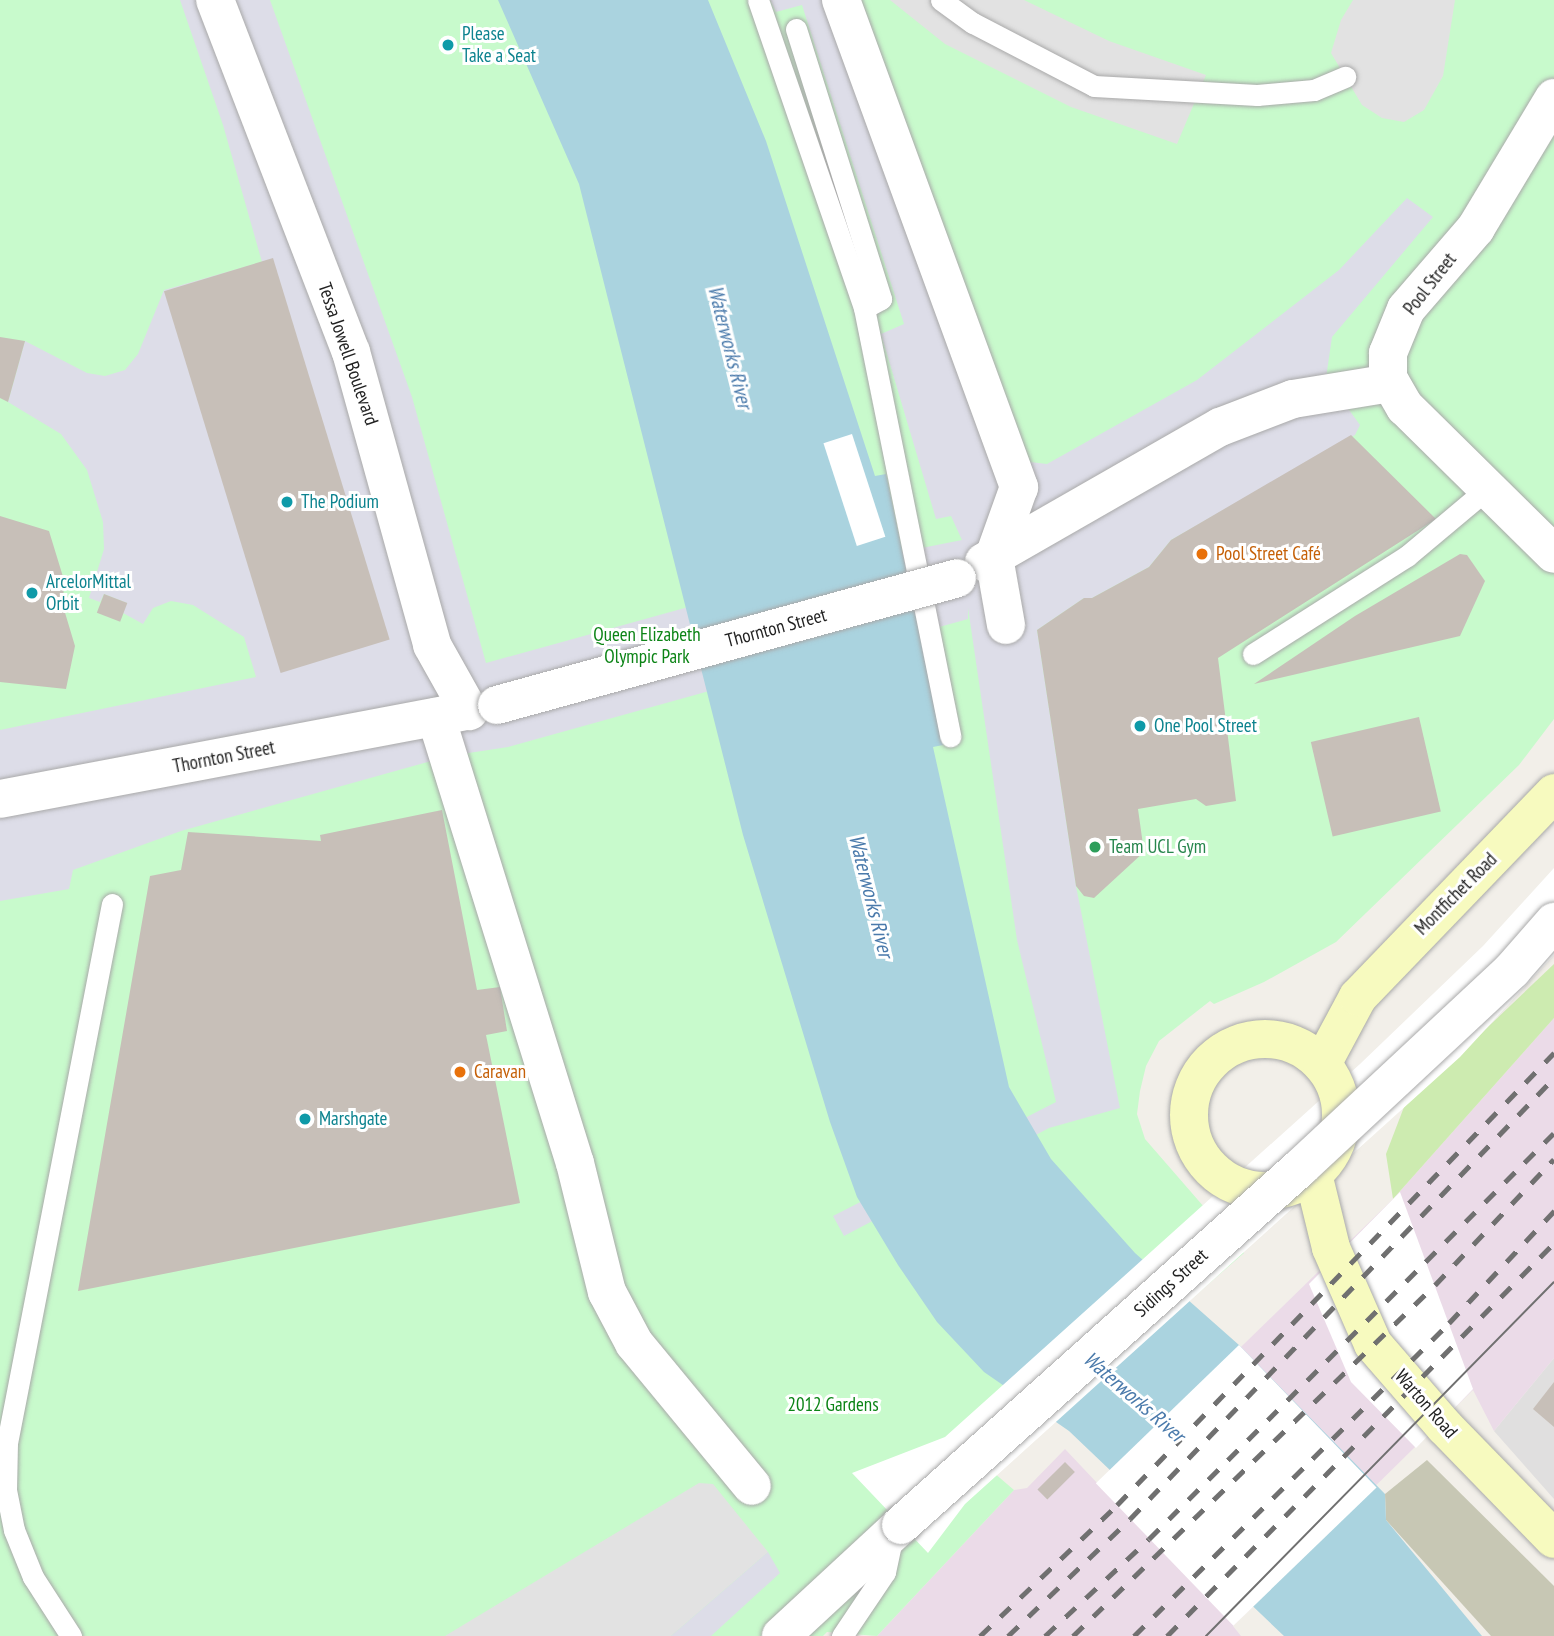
<!DOCTYPE html>
<meta charset="utf-8">
<style>
body{margin:0}
#map{position:relative;width:1554px;height:1636px;overflow:hidden;background:#f2efe9;font-family:"PT Sans Narrow",sans-serif}
div>[style]{position:absolute}
.residential>*{inset:0;background:#e0dfdf}
.industrial>*{inset:0;background:#ebdbe8}
.construction>*{inset:0;background:#c7c7b4}
.grass>*{inset:0;background:#cdebb0}
.park>*{inset:0;background:#c8facc}
.parking>*{inset:0;background:#e2e2e2}
.plaza>*{inset:0;background:#dddde8}
.water>*{inset:0;background:#aad3df}
.pier>*{inset:0;background:#fff;transform-origin:0 0}
.building>*{inset:0;background:#c7bfb8;transform-origin:0 0}
.roads{filter:drop-shadow(0 0 2px #a9a9a9) drop-shadow(0 0 2px #a9a9a9)}
.lane>*{height:21px;margin:-10.5px;padding:0 10.5px;transform-origin:10.5px;border-radius:10.5px;background:#fff}
.street>*{height:38px;margin:-19px;padding:0 19px;transform-origin:19px;border-radius:19px;background:#fff}
.secondary>*{height:38px;margin:-19px;padding:0 19px;transform-origin:19px;border-radius:19px;background:#f7fabf}
.secondary>.ring{margin:-19px;padding:0;box-sizing:content-box;background:none;border:38px solid #f7fabf;border-radius:50%}
.tram>*{height:2px;margin:-1px;padding:0 1px;transform-origin:1px;border-radius:1px;background:#707070}
.rail>*{height:5px;margin-top:-2.5px;transform-origin:0;background:repeating-linear-gradient(90deg,#707070 0 14px,transparent 0 28px)}
.bridges{filter:drop-shadow(0 0 2px #a9a9a9) drop-shadow(0 0 2px #a9a9a9)}
.street-bridge>*{height:38px;margin:-19px;padding:0 19px;transform-origin:19px;border-radius:19px;background:#fff}
.dots>*{width:19px;height:19px;translate:-50% -50%;box-sizing:border-box;border:4px solid #fff;border-radius:50%}
span{translate:-50% -50%;white-space:nowrap;text-align:center;line-height:1.15;-webkit-text-stroke:6px #fff;paint-order:stroke}
.culture-label{font-size:19px;color:#0d838f}
.left{translate:0 -50%;text-align:left}
.street-label{font-size:19px;color:#222}
.food-label{font-size:19px;color:#c56008}
.park-label{font-size:19px;color:#0c8416}
.leisure-label{font-size:19px;color:#27864d}
.water-label{font-size:21px;color:#4a7aab;font-style:italic}
</style>
<div id="map">
<div class="residential">
<div style="clip-path:polygon(1554px 1358px,1554px 1499px,1494px 1431px)"></div>
</div>
<div class="industrial">
<div style="clip-path:polygon(1554px 1018px,1554px 1358px,1494px 1431px,1473px 1390px,1233px 1626px,1241px 1636px,877px 1636px,1014px 1490px,1027px 1488px,1065px 1449px,1099px 1485px,1393px 1199px)"></div>
</div>
<div class="construction">
<div style="clip-path:polygon(1427px 1460px,1554px 1586px,1554px 1636px,1491px 1636px,1386px 1520px,1385px 1494px)"></div>
</div>
<div class="grass">
<div style="clip-path:polygon(1554px 964px,1554px 1018px,1393px 1199px,1386px 1154px,1404px 1107px)"></div>
</div>
<div class="park">
<div style="clip-path:polygon(0 0,1554px 0,1554px 719px,1519px 765px,1336px 942px,1264px 982px,1214px 1004px,1210px 1001px,1159px 1041px,1146px 1066px,1140px 1091px,1137px 1114px,1145px 1139px,1244px 1253px,993px 1472px,1014px 1490px,877px 1636px,827px 1632px,823px 1636px,0 1636px)"></div>
</div>
<div class="parking">
<div style="clip-path:polygon(890px 0,1024px 0,1109px 41px,1206px 75px,1177px 144px,1071px 107px,945px 44px)"></div>
<div style="clip-path:polygon(1353px 0,1455px 0,1443px 76px,1424px 110px,1404px 122px,1382px 118px,1362px 105px,1331px 53px,1341px 20px)"></div>
<div style="clip-path:polygon(699px 1483px,713px 1484px,768px 1552px,671px 1636px,445px 1636px)"></div>
</div>
<div class="plaza">
<div style="clip-path:polygon(180px 0,270px 0,412px 397px,486px 663px,851px 562px,962px 540px,951px 516px,936px 519px,881px 334px,904px 324px,802px 5px,776px 12px,770px 0,861px 0,880px 80px,891px 79px,912px 176px,1018px 450px,1030px 462px,1047px 464px,1197px 380px,1339px 270px,1407px 198px,1433px 217px,1332px 337px,1326px 378px,1360px 425px,1355px 435px,1171px 540px,1149px 567px,1092px 598px,1084px 598px,1037px 630px,1076px 886px,1120px 1108px,1049px 1128px,844px 1236px,833px 1216px,1056px 1102px,1017px 940px,968px 608px,968px 619px,508px 747px,449px 756px,181px 831px,73px 870px,69px 889px,0 901px,0 730px,256px 677px,244px 637px,193px 605px,171px 601px,153px 608px,143px 624px,123px 613px,127px 603px,104px 594px,100px 602px,89px 598px,104px 549px,103px 522px,87px 470px,61px 434px,8px 402px,25px 341px,87px 373px,105px 376px,125px 370px,138px 354px,164px 290px,262px 262px,223px 125px)"></div>
<div style="clip-path:polygon(768px 1552px,780px 1573px,711px 1636px,671px 1636px)"></div>
</div>
<div class="water">
<div style="clip-path:polygon(498px 0,708px 0,766px 141px,875px 476px,886px 474px,943px 745px,933px 747px,1009px 1087px,1051px 1159px,1135px 1253px,1239px 1345px,1385px 1494px,1386px 1520px,1482px 1636px,1284px 1636px,1069px 1431px,984px 1372px,937px 1322px,898px 1265px,857px 1197px,830px 1122px,743px 835px,579px 184px)"></div>
</div>
<div class="pier">
<div style="left:852px;top:434px;width:108px;height:30px;rotate:72deg"></div>
<div style="clip-path:polygon(1554px 868px,1554px 955px,1460px 1057px,965px 1504px,928px 1553px,852px 1473px,945px 1437px,1360px 1064px,1483px 946px)"></div>
<div style="clip-path:polygon(1400px 1192px,1473px 1389px,1416px 1448px,1351px 1382px,1309px 1284px)"></div>
<div style="left:1239px;top:1345px;width:198px;height:199px;rotate:46deg"></div>
</div>
<div class="building">
<div style="left:273px;top:258px;width:399px;height:114px;rotate:73deg"></div>
<div style="clip-path:polygon(0 337px,25px 341px,8px 402px,0 398px)"></div>
<div style="clip-path:polygon(1351px 435px,1436px 519px,1218px 658px,1236px 801px,1206px 806px,1196px 799px,1138px 809px,1144px 852px,1094px 898px,1084px 896px,1076px 886px,1037px 630px,1084px 598px,1092px 598px,1149px 567px,1171px 540px)"></div>
<div style="clip-path:polygon(0 516px,49px 531px,64px 580px,63px 606px,75px 646px,66px 689px,0 682px)"></div>
<div style="clip-path:polygon(1460px 554px,1467px 555px,1485px 581px,1460px 636px,1254px 684px,1355px 616px)"></div>
<div style="left:104px;top:594px;width:25px;height:20px;rotate:21deg"></div>
<div style="left:1419px;top:717px;width:97px;height:111px;rotate:77deg"></div>
<div style="clip-path:polygon(442px 810px,477px 990px,500px 987px,507px 1031px,486px 1035px,520px 1203px,78px 1291px,150px 876px,181px 870px,188px 832px,321px 841px,320px 835px)"></div>
<div style="clip-path:polygon(1554px 1382px,1554px 1427px,1533px 1409px)"></div>
<div style="left:1065px;top:1462px;width:14px;height:39px;rotate:45deg"></div>
</div>
<div class="roads">
<div class="lane">
<div style="left:758px;top:0;width:326px;rotate:71deg"></div>
<div style="left:864px;top:308px;width:437px;rotate:78.6deg"></div>
<div style="left:941px;top:0;width:39px;rotate:36deg"></div>
<div style="left:973px;top:23px;width:136px;rotate:27.5deg"></div>
<div style="left:1094px;top:86px;width:163px;rotate:3.2deg"></div>
<div style="left:1257px;top:95px;width:57px;rotate:-5deg"></div>
<div style="left:1314px;top:90px;width:34px;rotate:-23deg"></div>
<div style="left:796px;top:29px;width:283px;rotate:72.5deg"></div>
<div style="left:881px;top:299px;width:19px;rotate:152deg"></div>
<div style="left:1253px;top:654px;width:183px;rotate:-32.5deg"></div>
<div style="left:1407px;top:556px;width:106px;rotate:-40deg"></div>
<div style="left:71px;top:1636px;width:70px;rotate:-122.8deg"></div>
<div style="left:33px;top:1577px;width:51px;rotate:-112deg"></div>
<div style="left:14px;top:1530px;width:41px;rotate:-101.3deg"></div>
<div style="left:6px;top:1490px;width:47px;rotate:-88.8deg"></div>
<div style="left:7px;top:1443px;width:549px;rotate:-78.98deg"></div>
<div style="left:842px;top:1636px;width:77px;rotate:-56.1deg"></div>
<div style="left:885px;top:1572px;width:35px;rotate:-78deg"></div>
</div>
<div class="street">
<div style="left:215px;top:0;width:377px;rotate:68.9deg"></div>
<div style="left:351px;top:352px;width:304px;rotate:74.5deg"></div>
<div style="left:432px;top:645px;width:76px;rotate:60.7deg"></div>
<div style="left:841px;top:0;width:519px;rotate:69.92deg"></div>
<div style="left:1019px;top:487px;width:74px;rotate:109.7deg"></div>
<div style="left:994px;top:557px;width:69px;rotate:80deg"></div>
<div style="left:1554px;top:98px;width:152px;rotate:121deg"></div>
<div style="left:1476px;top:228px;width:107px;rotate:130.8deg"></div>
<div style="left:1406px;top:309px;width:48px;rotate:112.2deg"></div>
<div style="left:1388px;top:353px;width:25px;rotate:90deg"></div>
<div style="left:1388px;top:378px;width:34px;rotate:60deg"></div>
<div style="left:1405px;top:407px;width:209px;rotate:44.6deg"></div>
<div style="left:984px;top:562px;width:272px;rotate:-29.8deg"></div>
<div style="left:1220px;top:427px;width:78px;rotate:-21deg"></div>
<div style="left:1293px;top:399px;width:99px;rotate:-9.3deg"></div>
<div style="left:436px;top:717px;width:467px;rotate:72.7deg"></div>
<div style="left:575px;top:1163px;width:133px;rotate:76.1deg"></div>
<div style="left:607px;top:1292px;width:58px;rotate:62.1deg"></div>
<div style="left:634px;top:1343px;width:185px;rotate:50.5deg"></div>
<div style="left:0;top:799px;width:470px;rotate:-10.7deg"></div>
<div style="left:781px;top:1636px;width:163px;rotate:-42.8deg"></div>
</div>
<div class="secondary">
<div class="ring" style="left:1189px;top:1039px;width:114px;height:114px"></div>
<div style="left:1322px;top:1064px;width:76px;rotate:-61.8deg"></div>
<div style="left:1358px;top:997px;width:283px;rotate:-46.1deg"></div>
<div style="left:1313px;top:1174px;width:76px;rotate:76.3deg"></div>
<div style="left:1331px;top:1248px;width:105px;rotate:66.4deg"></div>
<div style="left:1373px;top:1344px;width:110px;rotate:49.1deg"></div>
<div style="left:1445px;top:1427px;width:156px;rotate:45.8deg"></div>
</div>
</div>
<div class="tram">
<div style="left:1206px;top:1636px;width:496px;rotate:-45.5deg"></div>
</div>
<div class="rail">
<div style="left:980px;top:1636px;width:190px;rotate:-43.7deg"></div>
<div style="left:1117px;top:1505px;width:629px;rotate:-45.97deg"></div>
<div style="left:1008px;top:1636px;width:169px;rotate:-43.8deg"></div>
<div style="left:1130px;top:1519px;width:612px;rotate:-46.13deg"></div>
<div style="left:1045px;top:1636px;width:142px;rotate:-43deg"></div>
<div style="left:1149px;top:1539px;width:573px;rotate:-45.07deg"></div>
<div style="left:1073px;top:1636px;width:504px;rotate:-44.12deg"></div>
<div style="left:1435px;top:1285px;width:173px;rotate:-46.6deg"></div>
<div style="left:1134px;top:1636px;width:444px;rotate:-44.8deg"></div>
<div style="left:1449px;top:1323px;width:154px;rotate:-46.8deg"></div>
<div style="left:1167px;top:1636px;width:552px;rotate:-45.44deg"></div>
</div>
<div class="bridges">
<div class="street-bridge">
<div style="left:497px;top:705px;width:477px;rotate:-15.4deg"></div>
<div style="left:901px;top:1525px;width:537px;rotate:-41.83deg"></div>
<div style="left:1301px;top:1167px;width:289px;rotate:-43deg"></div>
<div style="left:1512px;top:970px;width:64px;rotate:-48.8deg"></div>
</div>
</div>
<div class="dots">
<div style="left:448px;top:45px;background:#0f9aa8"></div>
<div style="left:287px;top:502px;background:#0f9aa8"></div>
<div style="left:1202px;top:554px;background:#e8710a"></div>
<div style="left:32px;top:593px;background:#0f9aa8"></div>
<div style="left:1140px;top:726px;background:#0f9aa8"></div>
<div style="left:1095px;top:847px;background:#2e9e5b"></div>
<div style="left:460px;top:1072px;background:#e8710a"></div>
<div style="left:305px;top:1119px;background:#0f9aa8"></div>
</div>
<div class="culture-label">
<span class="left" style="left:462px;top:45px">Please<br>Take a Seat</span>
<span class="left" style="left:301px;top:502px">The Podium</span>
<span class="left" style="left:46px;top:593px">ArcelorMittal<br>Orbit</span>
<span class="left" style="left:1154px;top:726px">One Pool Street</span>
<span class="left" style="left:319px;top:1119px">Marshgate</span>
</div>
<div class="street-label">
<span style="left:1430px;top:284px;rotate:-52deg">Pool Street</span>
<span style="left:348px;top:354px;rotate:71deg">Tessa Jowell Boulevard</span>
<span style="left:776px;top:628px;rotate:-15deg">Thornton Street</span>
<span style="left:224px;top:757px;rotate:-11deg">Thornton Street</span>
<span style="left:1456px;top:894px;rotate:-45deg">Montfichet Road</span>
<span style="left:1171px;top:1283px;rotate:-42deg">Sidings Street</span>
<span style="left:1426px;top:1404px;rotate:49deg">Warton Road</span>
</div>
<div class="food-label">
<span class="left" style="left:1216px;top:554px">Pool Street Café</span>
<span class="left" style="left:474px;top:1072px">Caravan</span>
</div>
<div class="park-label">
<span style="left:647px;top:646px">Queen Elizabeth<br>Olympic Park</span>
<span style="left:833px;top:1405px">2012 Gardens</span>
</div>
<div class="leisure-label">
<span class="left" style="left:1109px;top:847px">Team UCL Gym</span>
</div>
<div class="water-label">
<span style="left:730px;top:347px;rotate:76deg">Waterworks River</span>
<span style="left:871px;top:896px;rotate:76deg">Waterworks River</span>
<span style="left:1134px;top:1397px;rotate:41deg">Waterworks River</span>
</div>
</div>
